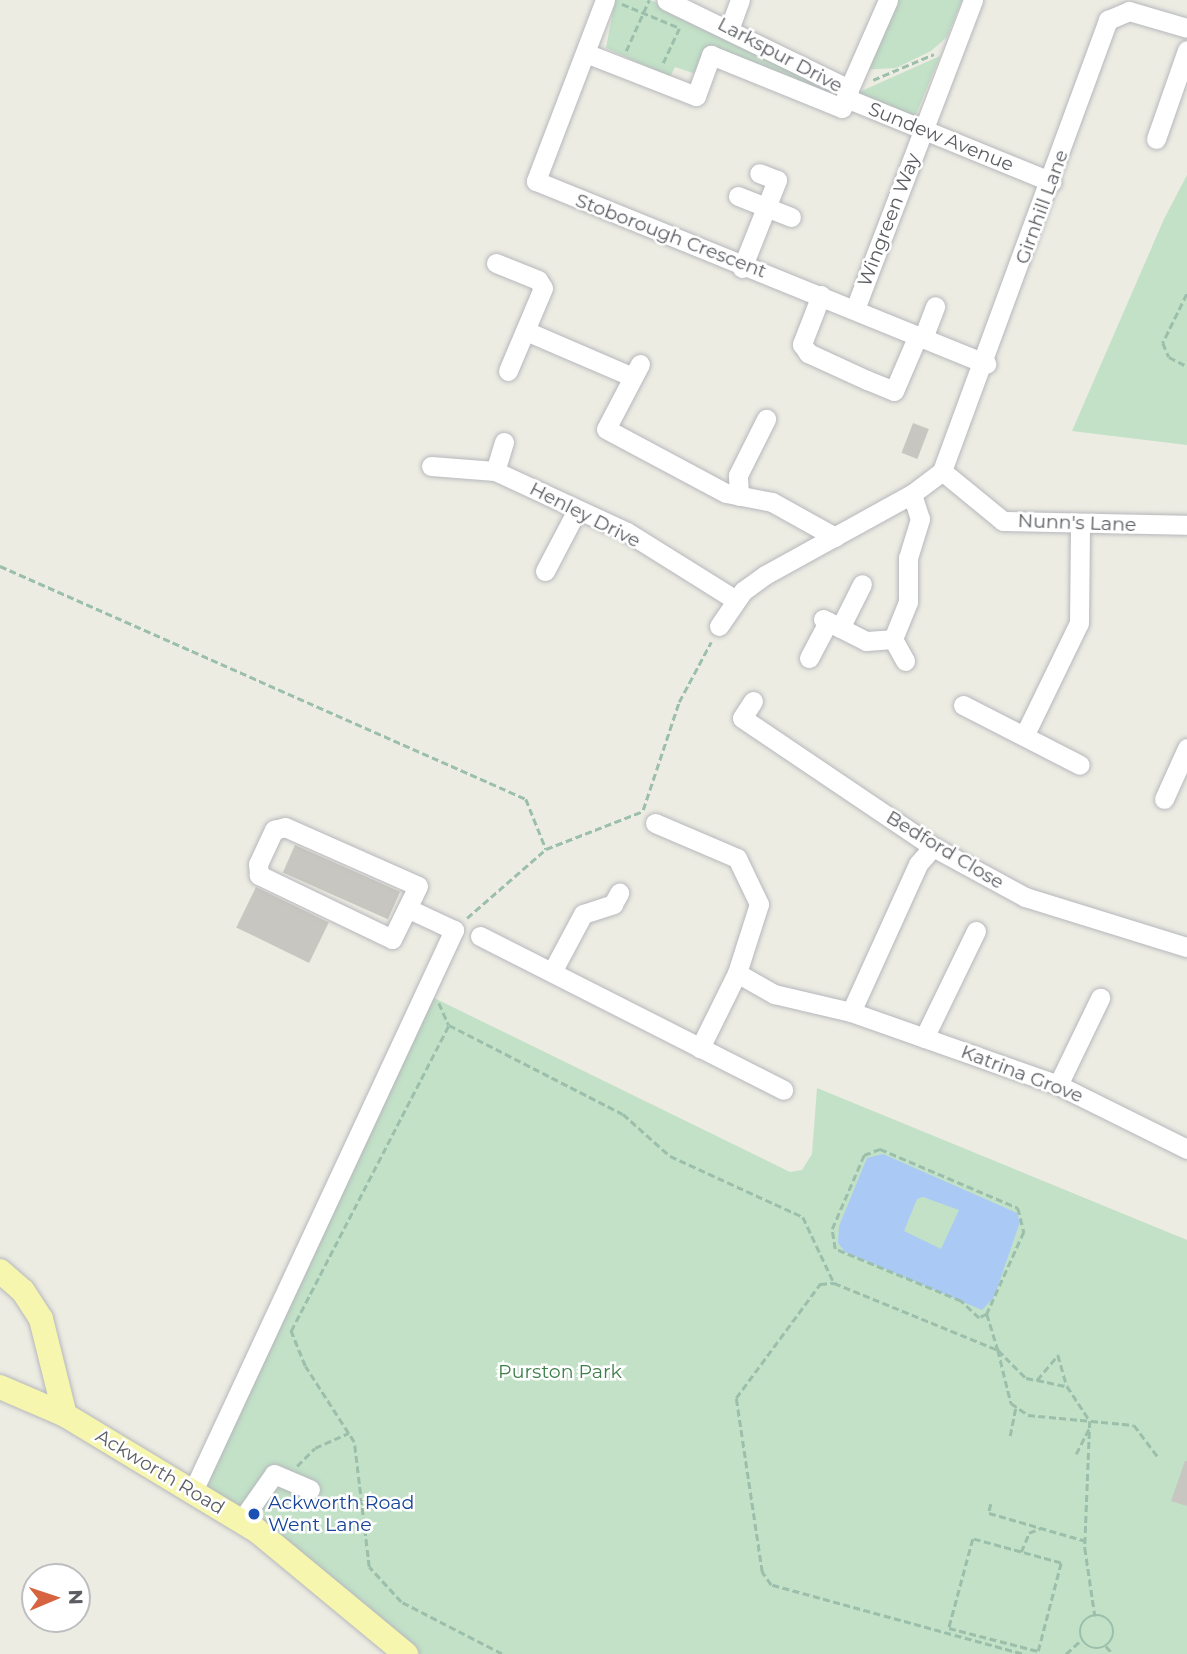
<!DOCTYPE html>
<style>
body{margin:0}
#map{position:relative;width:1187px;height:1654px;overflow:hidden;background:#ecece3;font-family:Montserrat,sans-serif}
div>[style]{position:absolute}
.green>*{inset:0;background:#c2e1c7}
.water>*{inset:0;background:#aac9f5}
.building>*{inset:0;background:#c8c6c0;transform-origin:0 0}
.path>*{height:2.5px;margin-top:-1.25px;transform-origin:0;background:repeating-linear-gradient(90deg,#9bbfab 0 7px,transparent 0 10.5px)}
.path>.ring{margin:-1.25px;padding:0;box-sizing:content-box;background:none;border:2.5px solid #9bbfab;border-radius:50%}
.roads{filter:drop-shadow(0 0 2px #b6b7bc) drop-shadow(0 0 2px #b6b7bc)}
.minor>*{height:19px;margin:-9.5px;padding:0 9.5px;transform-origin:9.5px;border-radius:9.5px;background:#fff}
.major>*{height:24px;margin:-12px;padding:0 12px;transform-origin:12px;border-radius:12px;background:#f6f6af}
.dots>*{width:19px;height:19px;translate:-50% -50%;box-sizing:border-box;border:4px solid #fff;border-radius:50%}
span{translate:-50% -50%;white-space:nowrap;text-align:center;line-height:1.15;-webkit-text-stroke:5px #fff;paint-order:stroke}
.street-label{font-size:19px;color:#5b5d62}
.park-label{font-size:19px;color:#3e7f4b}
.transit-label{font-size:19px;color:#164399}
.left{translate:0 -50%;text-align:left}
.north{position:absolute;left:21px;top:1563px;width:70px;height:70px;box-sizing:border-box;background:#fff;border:2px solid #bdbec0;border-radius:50%;rotate:88deg;font-size:19px;font-weight:700;line-height:28px;text-align:center;color:#5b5d62}
.north::after{content:'';display:block;margin:auto;width:24px;height:32px;background:#d66440;clip-path:polygon(50% 0,100% 100%,50% 72%,0 100%)}
</style>
<div id="map">
<div class="green">
<div style="clip-path:polygon(615px 0,650px 0,713px 25px,736px 45px,830px 85px,825px 97px,707px 49px,696px 74px,675px 67px,670px 77px,606px 48px)"></div>
<div style="clip-path:polygon(888px 0,962px 0,947px 37px,931px 51px,896px 68px,858px 70px)"></div>
<div style="clip-path:polygon(940px 56px,915px 117px,857px 93px)"></div>
<div style="clip-path:polygon(1187px 175px,1187px 445px,1072px 431px,1164px 219px)"></div>
<div style="clip-path:polygon(426px 994px,790px 1172px,802px 1170px,812px 1154px,817px 1088px,1187px 1240px,1187px 1654px,406px 1654px,193px 1491px)"></div>
</div>
<div class="water">
<div style="clip-path:polygon(evenodd,883px 1154px,1017px 1213px,1020px 1222px,994px 1297px,982px 1310px,845px 1252px,838px 1243px,839px 1226px,867px 1158px,883px 1154px,923px 1197px,959px 1210px,941px 1249px,904px 1231px,917px 1199px,923px 1197px)"></div>
</div>
<div class="building">
<div style="left:913px;top:423px;width:17px;height:32px;rotate:21deg"></div>
<div style="left:295px;top:845px;width:115px;height:30px;rotate:24deg"></div>
<div style="left:256px;top:887px;width:81px;height:45px;rotate:26deg"></div>
<div style="clip-path:polygon(1185px 1461px,1187px 1461px,1187px 1506px,1171px 1501px)"></div>
</div>
<div class="path">
<div style="left:622px;top:4px;width:63px;rotate:22.5deg"></div>
<div style="left:626px;top:51px;width:56px;rotate:-65.7deg"></div>
<div style="left:663px;top:63px;width:38px;rotate:-65deg"></div>
<div style="left:873px;top:80px;width:66px;rotate:-23.1deg"></div>
<div style="left:1187px;top:294px;width:55px;rotate:116.1deg"></div>
<div style="left:1163px;top:343px;width:15px;rotate:67deg"></div>
<div style="left:1169px;top:357px;width:20px;rotate:27deg"></div>
<div style="left:0;top:566px;width:575px;rotate:23.89deg"></div>
<div style="left:526px;top:799px;width:54px;rotate:68.2deg"></div>
<div style="left:643px;top:810px;width:114px;rotate:-71.6deg"></div>
<div style="left:679px;top:702px;width:68px;rotate:-61.9deg"></div>
<div style="left:467px;top:918px;width:105px;rotate:-41.1deg"></div>
<div style="left:546px;top:849px;width:102px;rotate:-21.3deg"></div>
<div style="left:439px;top:1003px;width:24px;rotate:66deg"></div>
<div style="left:880px;top:1149px;width:150px;rotate:23.1deg"></div>
<div style="left:1018px;top:1208px;width:25px;rotate:76deg"></div>
<div style="left:1024px;top:1232px;width:90px;rotate:114.3deg"></div>
<div style="left:987px;top:1314px;width:9px;rotate:153deg"></div>
<div style="left:979px;top:1318px;width:25px;rotate:-137deg"></div>
<div style="left:961px;top:1301px;width:136px;rotate:-157.6deg"></div>
<div style="left:835px;top:1249px;width:20px;rotate:-99deg"></div>
<div style="left:832px;top:1229px;width:81px;rotate:-66.6deg"></div>
<div style="left:864px;top:1155px;width:17px;rotate:-21deg"></div>
<div style="left:987px;top:1314px;width:38px;rotate:73deg"></div>
<div style="left:998px;top:1350px;width:40px;rotate:45deg"></div>
<div style="left:1026px;top:1378px;width:11px;rotate:10deg"></div>
<div style="left:1037px;top:1380px;width:33px;rotate:-50deg"></div>
<div style="left:1058px;top:1355px;width:32px;rotate:74deg"></div>
<div style="left:1067px;top:1386px;width:42px;rotate:56.7deg"></div>
<div style="left:1090px;top:1421px;width:127px;rotate:92.3deg"></div>
<div style="left:1085px;top:1548px;width:69px;rotate:81.6deg"></div>
<div style="left:1037px;top:1380px;width:30px;rotate:12deg"></div>
<div style="left:1010px;top:1436px;width:31px;rotate:-79deg"></div>
<div style="left:1076px;top:1454px;width:30px;rotate:-63deg"></div>
<div style="left:297px;top:1466px;width:25px;rotate:-45deg"></div>
<div style="left:315px;top:1448px;width:37px;rotate:-24deg"></div>
<div style="left:991px;top:1504px;width:9px;rotate:103deg"></div>
<div style="left:989px;top:1513px;width:101px;rotate:16.1deg"></div>
<div style="left:1021px;top:1552px;width:50px;rotate:-164.8deg"></div>
<div style="left:973px;top:1539px;width:92px;rotate:105.1deg"></div>
<div style="left:949px;top:1628px;width:92px;rotate:14.5deg"></div>
<div style="left:1038px;top:1651px;width:91px;rotate:-75.4deg"></div>
<div style="left:1061px;top:1563px;width:41px;rotate:-164.6deg"></div>
<div style="left:1021px;top:1552px;width:21px;rotate:-67deg"></div>
<div style="left:1029px;top:1533px;width:13px;rotate:-23deg"></div>
<div class="ring" style="left:1080px;top:1615px;width:31.5px;height:31.5px"></div>
<div style="left:1106px;top:1646px;width:11px;rotate:49deg"></div>
<div style="left:502px;top:1654px;width:114px;rotate:-152.8deg"></div>
<div style="left:401px;top:1602px;width:47px;rotate:-132.4deg"></div>
<div style="left:369px;top:1567px;width:126px;rotate:-96.8deg"></div>
<div style="left:354px;top:1442px;width:90px;rotate:-122.8deg"></div>
<div style="left:305px;top:1366px;width:38px;rotate:-112deg"></div>
<div style="left:291px;top:1331px;width:344px;rotate:-62.7deg"></div>
<div style="left:449px;top:1025px;width:195px;rotate:27.1deg"></div>
<div style="left:623px;top:1114px;width:63px;rotate:41.8deg"></div>
<div style="left:670px;top:1156px;width:146px;rotate:24.6deg"></div>
<div style="left:803px;top:1217px;width:73px;rotate:64.8deg"></div>
<div style="left:1022px;top:1654px;width:260px;rotate:-164.6deg"></div>
<div style="left:771px;top:1585px;width:16px;rotate:-125deg"></div>
<div style="left:762px;top:1572px;width:176px;rotate:-98.5deg"></div>
<div style="left:736px;top:1398px;width:142px;rotate:-53.6deg"></div>
<div style="left:820px;top:1284px;width:14px;rotate:-4deg"></div>
<div style="left:834px;top:1283px;width:177px;rotate:22.2deg"></div>
<div style="left:998px;top:1350px;width:55px;rotate:76.2deg"></div>
<div style="left:1011px;top:1403px;width:21px;rotate:35deg"></div>
<div style="left:1028px;top:1415px;width:106px;rotate:5.4deg"></div>
<div style="left:1134px;top:1425px;width:40px;rotate:53deg"></div>
<div style="left:1066px;top:1654px;width:21px;rotate:-43deg"></div>
</div>
<div class="roads">
<div class="minor">
<div style="left:605px;top:0;width:194px;rotate:110.9deg"></div>
<div style="left:536px;top:181px;width:486px;rotate:22.1deg"></div>
<div style="left:730px;top:27px;width:29px;rotate:-70deg"></div>
<div style="left:588px;top:54px;width:116px;rotate:21.3deg"></div>
<div style="left:696px;top:96px;width:44px;rotate:-69.9deg"></div>
<div style="left:711px;top:55px;width:141px;rotate:22deg"></div>
<div style="left:842px;top:108px;width:20px;rotate:-70deg"></div>
<div style="left:849px;top:89px;width:203px;rotate:-154.1deg"></div>
<div style="left:849px;top:89px;width:97px;rotate:-66.3deg"></div>
<div style="left:846px;top:98px;width:222px;rotate:22.2deg"></div>
<div style="left:1156px;top:139px;width:94px;rotate:-70.8deg"></div>
<div style="left:738px;top:196px;width:57px;rotate:21.6deg"></div>
<div style="left:496px;top:263px;width:45px;rotate:22deg"></div>
<div style="left:538px;top:280px;width:9px;rotate:58deg"></div>
<div style="left:543px;top:288px;width:90px;rotate:112.9deg"></div>
<div style="left:742px;top:268px;width:95px;rotate:-68.3deg"></div>
<div style="left:777px;top:180px;width:19px;rotate:-159deg"></div>
<div style="left:821px;top:295px;width:53px;rotate:111.2deg"></div>
<div style="left:802px;top:344px;width:11px;rotate:56deg"></div>
<div style="left:808px;top:353px;width:65px;rotate:24.6deg"></div>
<div style="left:867px;top:380px;width:29px;rotate:22deg"></div>
<div style="left:894px;top:391px;width:61px;rotate:-66.8deg"></div>
<div style="left:855px;top:309px;width:331px;rotate:-69.1deg"></div>
<div style="left:526px;top:331px;width:116px;rotate:23.3deg"></div>
<div style="left:923px;top:338px;width:34px;rotate:-69deg"></div>
<div style="left:640px;top:364px;width:73px;rotate:117.6deg"></div>
<div style="left:606px;top:429px;width:136px;rotate:28.1deg"></div>
<div style="left:726px;top:493px;width:47px;rotate:11.1deg"></div>
<div style="left:772px;top:502px;width:72px;rotate:29.1deg"></div>
<div style="left:504px;top:442px;width:30px;rotate:107deg"></div>
<div style="left:495px;top:471px;width:145px;rotate:24.8deg"></div>
<div style="left:627px;top:532px;width:128px;rotate:32deg"></div>
<div style="left:431px;top:466px;width:64px;rotate:4.5deg"></div>
<div style="left:942px;top:471px;width:481px;rotate:-69.8deg"></div>
<div style="left:1108px;top:20px;width:23px;rotate:-23deg"></div>
<div style="left:1129px;top:11px;width:60px;rotate:16.3deg"></div>
<div style="left:942px;top:471px;width:79px;rotate:39.3deg"></div>
<div style="left:1003px;top:521px;width:184px;rotate:1.2deg"></div>
<div style="left:739px;top:496px;width:21px;rotate:-93deg"></div>
<div style="left:738px;top:475px;width:63px;rotate:-63.4deg"></div>
<div style="left:545px;top:571px;width:69px;rotate:-62.3deg"></div>
<div style="left:823px;top:619px;width:48px;rotate:27.1deg"></div>
<div style="left:866px;top:641px;width:27px;rotate:-4deg"></div>
<div style="left:893px;top:639px;width:25px;rotate:61deg"></div>
<div style="left:719px;top:626px;width:42px;rotate:-55.6deg"></div>
<div style="left:743px;top:591px;width:27px;rotate:-36deg"></div>
<div style="left:765px;top:575px;width:168px;rotate:-28.9deg"></div>
<div style="left:912px;top:494px;width:38px;rotate:-37deg"></div>
<div style="left:840px;top:628px;width:49px;rotate:-63.4deg"></div>
<div style="left:893px;top:639px;width:40px;rotate:-68deg"></div>
<div style="left:908px;top:602px;width:44px;rotate:-90deg"></div>
<div style="left:908px;top:558px;width:41px;rotate:-72.9deg"></div>
<div style="left:920px;top:519px;width:26px;rotate:-108deg"></div>
<div style="left:809px;top:658px;width:41px;rotate:-62.2deg"></div>
<div style="left:753px;top:701px;width:20px;rotate:123deg"></div>
<div style="left:742px;top:718px;width:230px;rotate:34deg"></div>
<div style="left:933px;top:847px;width:105px;rotate:28.5deg"></div>
<div style="left:1025px;top:897px;width:170px;rotate:17.2deg"></div>
<div style="left:963px;top:705px;width:131px;rotate:27.1deg"></div>
<div style="left:1026px;top:732px;width:121px;rotate:-64.1deg"></div>
<div style="left:1079px;top:623px;width:98px;rotate:-89.4deg"></div>
<div style="left:1164px;top:799px;width:56px;rotate:-65.7deg"></div>
<div style="left:655px;top:823px;width:89px;rotate:23.1deg"></div>
<div style="left:737px;top:858px;width:51px;rotate:64.4deg"></div>
<div style="left:759px;top:904px;width:72px;rotate:107.7deg"></div>
<div style="left:737px;top:973px;width:84px;rotate:116.3deg"></div>
<div style="left:285px;top:827px;width:145px;rotate:23.9deg"></div>
<div style="left:418px;top:886px;width:59px;rotate:116.1deg"></div>
<div style="left:392px;top:939px;width:148px;rotate:-154.3deg"></div>
<div style="left:259px;top:875px;width:11px;rotate:-95deg"></div>
<div style="left:258px;top:864px;width:38px;rotate:-65deg"></div>
<div style="left:274px;top:830px;width:11px;rotate:-15deg"></div>
<div style="left:480px;top:936px;width:340px;rotate:26.9deg"></div>
<div style="left:552px;top:972px;width:66px;rotate:-61.9deg"></div>
<div style="left:583px;top:914px;width:32px;rotate:-18deg"></div>
<div style="left:613px;top:904px;width:13px;rotate:-61deg"></div>
<div style="left:737px;top:973px;width:43px;rotate:29.6deg"></div>
<div style="left:774px;top:994px;width:79px;rotate:13.2deg"></div>
<div style="left:851px;top:1012px;width:219px;rotate:19.4deg"></div>
<div style="left:1058px;top:1085px;width:144px;rotate:26.4deg"></div>
<div style="left:851px;top:1012px;width:162px;rotate:-65.6deg"></div>
<div style="left:918px;top:864px;width:23px;rotate:-49deg"></div>
<div style="left:924px;top:1038px;width:119px;rotate:-64.1deg"></div>
<div style="left:1058px;top:1085px;width:97px;rotate:-64.2deg"></div>
<div style="left:193px;top:1491px;width:619px;rotate:-65.05deg"></div>
<div style="left:454px;top:930px;width:50px;rotate:-155deg"></div>
<div style="left:241px;top:1521px;width:57px;rotate:-54.9deg"></div>
<div style="left:274px;top:1474px;width:39px;rotate:23deg"></div>
</div>
<div class="major">
<div style="left:0;top:1271px;width:30px;rotate:41deg"></div>
<div style="left:23px;top:1291px;width:33px;rotate:57deg"></div>
<div style="left:41px;top:1319px;width:99px;rotate:76deg"></div>
<div style="left:0;top:1387px;width:71px;rotate:23.3deg"></div>
<div style="left:65px;top:1415px;width:223px;rotate:31.1deg"></div>
<div style="left:256px;top:1530px;width:195px;rotate:39.6deg"></div>
</div>
</div>
<div class="dots">
<div style="left:254px;top:1514px;background:#1a4fb4"></div>
</div>
<div class="street-label">
<span style="left:780px;top:55px;rotate:28deg">Larkspur Drive</span>
<span style="left:941px;top:137px;rotate:22deg">Sundew Avenue</span>
<span style="left:1042px;top:207px;rotate:-70deg">Girnhill Lane</span>
<span style="left:889px;top:220px;rotate:-69deg">Wingreen Way</span>
<span style="left:671px;top:236px;rotate:21deg">Stoborough Crescent</span>
<span style="left:585px;top:515px;rotate:27deg">Henley Drive</span>
<span style="left:1077px;top:523px;rotate:2deg">Nunn's Lane</span>
<span style="left:945px;top:850px;rotate:31deg">Bedford Close</span>
<span style="left:1022px;top:1074px;rotate:21deg">Katrina Grove</span>
<span style="left:160px;top:1472px;rotate:31deg">Ackworth Road</span>
</div>
<div class="park-label">
<span style="left:560px;top:1372px">Purston Park</span>
</div>
<div class="transit-label">
<span class="left" style="left:268px;top:1514px">Ackworth Road<br>Went Lane</span>
</div>
<div class="north">N</div>
</div>
